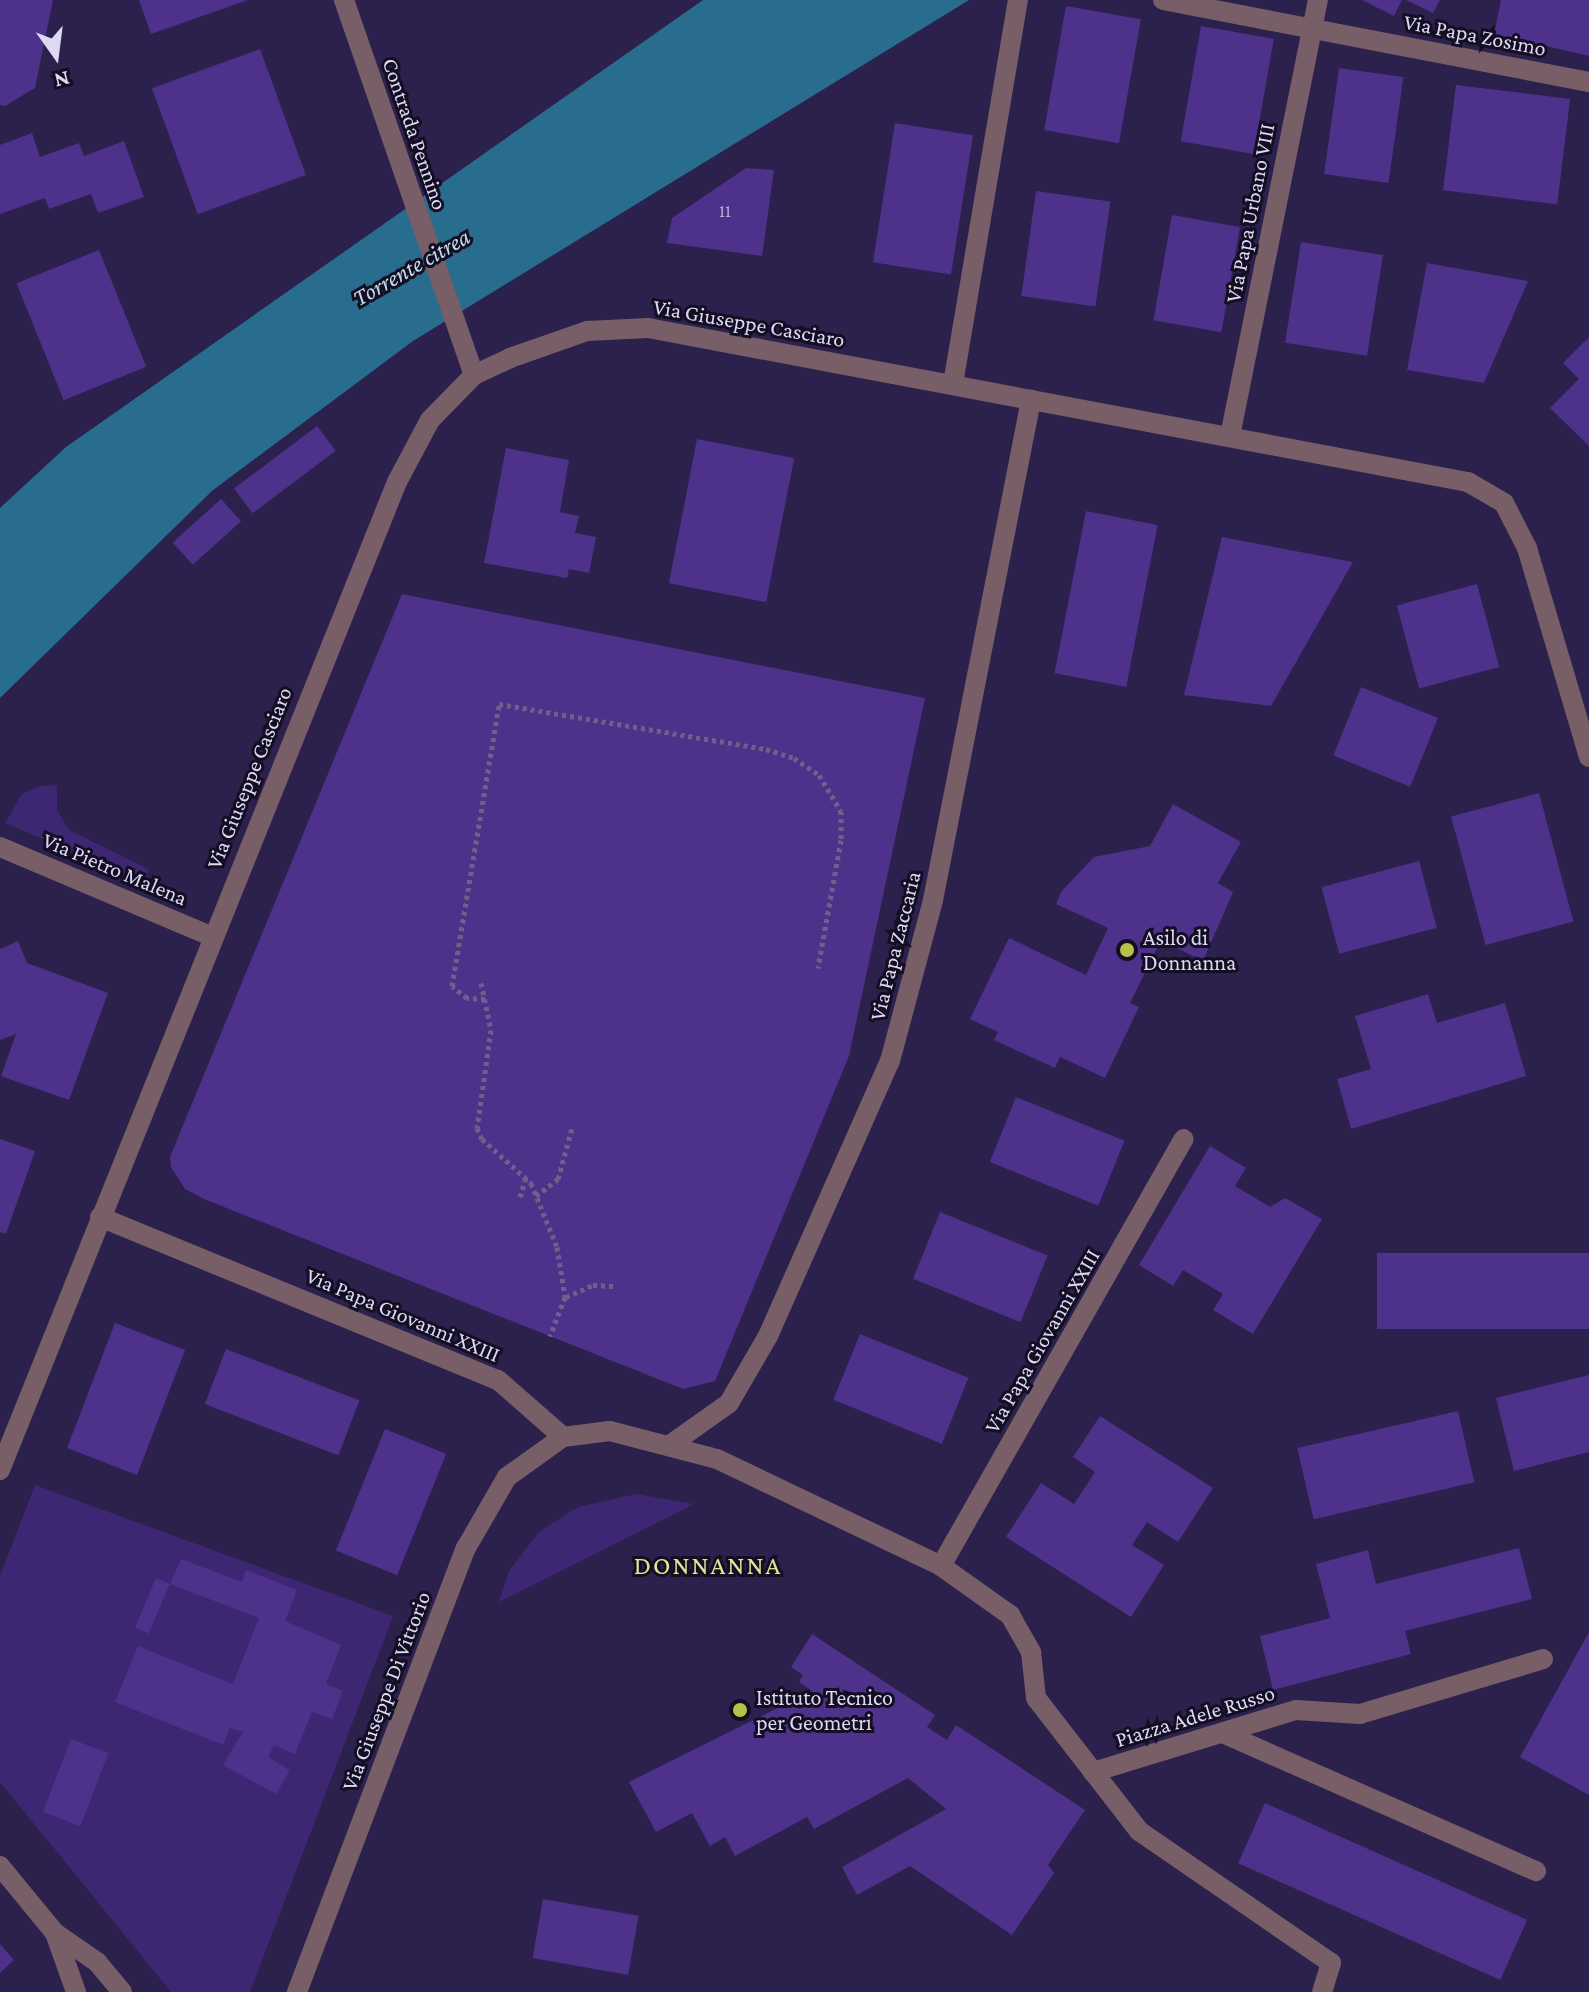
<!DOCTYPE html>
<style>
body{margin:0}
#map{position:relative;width:1589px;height:1992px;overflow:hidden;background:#2c204c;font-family:"Crimson Pro",serif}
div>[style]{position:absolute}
.green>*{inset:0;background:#3e2772}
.water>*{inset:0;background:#296d8e}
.building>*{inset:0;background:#4d318b;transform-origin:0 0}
.path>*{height:5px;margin-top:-2.5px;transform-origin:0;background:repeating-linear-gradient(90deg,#6c6289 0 4px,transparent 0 8px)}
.minor>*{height:20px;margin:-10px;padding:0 10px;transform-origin:10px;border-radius:10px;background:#775e67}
.dots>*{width:22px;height:22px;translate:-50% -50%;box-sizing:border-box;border:4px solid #130e22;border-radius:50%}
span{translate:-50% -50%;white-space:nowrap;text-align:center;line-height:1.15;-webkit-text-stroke:6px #130e22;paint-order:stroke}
.number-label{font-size:18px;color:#b9aeda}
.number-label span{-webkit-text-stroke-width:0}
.street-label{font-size:22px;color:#ddd8f4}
.poi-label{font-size:22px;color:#ddd8f4}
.left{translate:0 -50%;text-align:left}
.water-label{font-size:24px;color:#c3ddec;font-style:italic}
.quarter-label{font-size:26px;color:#dde598;letter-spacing:2px}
.north{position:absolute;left:16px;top:16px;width:80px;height:80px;-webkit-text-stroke:6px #130e22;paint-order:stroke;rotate:166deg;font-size:22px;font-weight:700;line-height:32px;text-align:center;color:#ddd8f4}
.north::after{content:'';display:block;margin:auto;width:28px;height:36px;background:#ddd8f4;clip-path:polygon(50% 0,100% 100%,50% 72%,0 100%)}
</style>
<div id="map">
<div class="green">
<div style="clip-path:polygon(57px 785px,57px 810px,69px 830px,148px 869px,147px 882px,5px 823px,22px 794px,39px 786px)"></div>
<div style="clip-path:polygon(35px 1485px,393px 1616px,250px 1992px,171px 1992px,0 1782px,0 1576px)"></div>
<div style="clip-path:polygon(636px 1494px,694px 1504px,499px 1602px,509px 1571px,539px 1532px,578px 1507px)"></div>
</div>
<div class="water">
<div style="clip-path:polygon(703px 0,969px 0,413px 341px,213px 490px,0 698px,0 508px,66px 447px)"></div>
</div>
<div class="building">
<div style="clip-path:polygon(0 0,53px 0,35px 88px,5px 106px,0 105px)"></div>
<div style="clip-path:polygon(139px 0,248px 0,151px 34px)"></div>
<div style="clip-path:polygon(1362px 0,1402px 0,1394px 16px)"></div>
<div style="clip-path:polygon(1406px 0,1440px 0,1433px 13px)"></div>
<div style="clip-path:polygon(1501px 0,1589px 0,1589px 56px,1494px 34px)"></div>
<div style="left:1066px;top:6px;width:76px;height:126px;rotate:10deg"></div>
<div style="left:1201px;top:26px;width:74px;height:117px;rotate:10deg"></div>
<div style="left:260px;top:49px;width:134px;height:115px;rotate:70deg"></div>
<div style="left:1339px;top:68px;width:65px;height:107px;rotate:8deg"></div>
<div style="left:1456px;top:85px;width:115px;height:106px;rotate:7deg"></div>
<div style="left:895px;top:123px;width:79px;height:141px;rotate:9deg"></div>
<div style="clip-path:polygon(32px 133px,40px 157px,79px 143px,84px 156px,124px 141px,144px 197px,98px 213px,91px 194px,49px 209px,45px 198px,0 214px,0 145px)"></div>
<div style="clip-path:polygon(746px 168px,774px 170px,762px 256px,667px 243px,672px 218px)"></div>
<div style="left:1036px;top:191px;width:75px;height:106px;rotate:8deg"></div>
<div style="left:1172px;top:215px;width:69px;height:107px;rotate:10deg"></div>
<div style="left:1301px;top:242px;width:83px;height:102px;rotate:9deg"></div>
<div style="left:99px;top:250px;width:126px;height:89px;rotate:68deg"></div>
<div style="clip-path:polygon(1427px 263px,1528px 281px,1484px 383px,1407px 370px)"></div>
<div style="clip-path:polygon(1589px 337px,1589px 446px,1550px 408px,1579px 379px,1563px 363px)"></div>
<div style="left:317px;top:426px;width:31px;height:104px;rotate:53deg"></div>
<div style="left:697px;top:439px;width:99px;height:147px;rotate:11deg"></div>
<div style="clip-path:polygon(506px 448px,569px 460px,560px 512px,579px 516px,575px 533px,596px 537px,589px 573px,569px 569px,567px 578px,484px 563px)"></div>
<div style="left:221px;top:499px;width:30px;height:65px;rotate:48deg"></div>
<div style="left:1086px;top:511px;width:73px;height:165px;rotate:11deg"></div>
<div style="clip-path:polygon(1222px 537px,1353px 562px,1271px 706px,1184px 695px)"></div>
<div style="left:1477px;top:584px;width:86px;height:83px;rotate:75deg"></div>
<div style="clip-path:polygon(402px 594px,925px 698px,849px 1056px,715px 1381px,683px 1389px,204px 1199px,185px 1189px,171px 1167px,170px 1157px)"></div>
<div style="left:1361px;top:687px;width:83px;height:74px;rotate:22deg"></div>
<div style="left:1539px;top:793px;width:133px;height:91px;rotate:75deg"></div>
<div style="clip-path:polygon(1173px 804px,1241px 842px,1218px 883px,1233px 892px,1203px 961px,1161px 940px,1130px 1003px,1139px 1007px,1105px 1078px,1060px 1057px,1055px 1068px,994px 1040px,998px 1032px,970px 1019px,1009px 938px,1086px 975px,1108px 928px,1056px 904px,1061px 892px,1094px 857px,1150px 846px)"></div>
<div style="left:1419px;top:861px;width:69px;height:101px;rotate:75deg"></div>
<div style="clip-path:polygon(18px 941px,27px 963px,108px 993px,69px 1100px,1px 1076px,16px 1034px,0 1040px,0 949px)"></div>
<div style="clip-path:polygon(1428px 994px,1437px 1023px,1505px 1003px,1526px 1076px,1351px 1129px,1337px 1079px,1371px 1069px,1355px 1016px)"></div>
<div style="left:1016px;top:1097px;width:117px;height:70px;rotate:22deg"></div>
<div style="clip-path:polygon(0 1139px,35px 1151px,6px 1234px,0 1232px)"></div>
<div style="clip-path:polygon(1210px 1146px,1246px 1168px,1235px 1186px,1270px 1207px,1285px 1198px,1322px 1219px,1253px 1334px,1213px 1310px,1223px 1294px,1183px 1270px,1173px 1286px,1139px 1265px)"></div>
<div style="left:940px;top:1212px;width:116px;height:72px;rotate:22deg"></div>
<div style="left:1589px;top:1253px;width:76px;height:212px;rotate:90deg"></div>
<div style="left:115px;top:1323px;width:75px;height:134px;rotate:21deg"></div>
<div style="left:860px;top:1334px;width:117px;height:71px;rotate:22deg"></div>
<div style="left:226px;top:1349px;width:143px;height:59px;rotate:21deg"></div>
<div style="clip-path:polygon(1589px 1375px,1589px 1452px,1514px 1471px,1496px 1398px)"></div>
<div style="left:1458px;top:1411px;width:73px;height:165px;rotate:77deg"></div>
<div style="clip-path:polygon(1100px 1416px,1213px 1488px,1178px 1542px,1147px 1522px,1132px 1545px,1164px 1565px,1131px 1617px,1006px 1537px,1041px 1483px,1074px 1504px,1095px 1472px,1073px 1457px)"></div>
<div style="left:385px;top:1429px;width:66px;height:131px;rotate:22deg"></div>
<div style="clip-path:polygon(1519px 1548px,1532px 1599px,1405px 1631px,1411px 1654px,1273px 1690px,1260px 1636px,1330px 1618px,1316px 1564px,1368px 1550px,1376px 1584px)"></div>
<div style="clip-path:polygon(181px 1559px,242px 1582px,246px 1570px,297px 1590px,285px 1621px,341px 1645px,326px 1684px,343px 1691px,332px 1719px,312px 1712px,295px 1754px,274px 1745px,268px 1757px,290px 1770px,276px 1794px,223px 1765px,243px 1732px,230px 1728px,223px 1745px,115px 1702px,138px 1646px,233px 1684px,259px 1618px,170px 1584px)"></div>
<div style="left:156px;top:1578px;width:15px;height:54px;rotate:23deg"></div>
<div style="clip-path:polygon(1589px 1632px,1589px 1795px,1520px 1757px)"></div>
<div style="clip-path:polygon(812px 1634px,935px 1715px,927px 1727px,947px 1740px,956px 1725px,1085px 1810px,1048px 1865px,1054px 1873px,1012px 1935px,910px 1866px,857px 1895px,842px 1867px,946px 1809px,908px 1778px,814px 1829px,807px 1817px,735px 1856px,725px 1837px,710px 1846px,692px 1813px,656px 1832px,629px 1782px,812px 1691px,799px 1682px,803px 1675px,791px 1667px)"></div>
<div style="left:71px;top:1739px;width:40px;height:78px;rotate:21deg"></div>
<div style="left:1265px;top:1803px;width:287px;height:66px;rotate:24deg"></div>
<div style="left:543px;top:1899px;width:97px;height:60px;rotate:10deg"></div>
<div style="clip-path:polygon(0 1944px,14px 1960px,0 1973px)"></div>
</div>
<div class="path">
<div style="left:481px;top:983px;width:48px;rotate:78deg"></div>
<div style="left:491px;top:1030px;width:99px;rotate:98.1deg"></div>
<div style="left:477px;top:1128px;width:12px;rotate:66deg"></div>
<div style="left:482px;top:1139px;width:66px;rotate:41.9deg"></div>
<div style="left:531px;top:1183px;width:69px;rotate:67.9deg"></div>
<div style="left:557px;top:1247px;width:51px;rotate:80.9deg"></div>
<div style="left:565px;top:1297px;width:42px;rotate:111deg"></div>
<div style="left:485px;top:999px;width:18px;rotate:-177deg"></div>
<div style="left:467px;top:998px;width:19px;rotate:-141deg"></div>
<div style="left:452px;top:986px;width:286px;rotate:-80.5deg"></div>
<div style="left:499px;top:704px;width:271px;rotate:9.6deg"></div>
<div style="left:766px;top:749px;width:29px;rotate:18deg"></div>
<div style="left:794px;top:758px;width:30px;rotate:34deg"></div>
<div style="left:819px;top:775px;width:42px;rotate:58.6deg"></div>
<div style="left:841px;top:811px;width:29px;rotate:90deg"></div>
<div style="left:841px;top:840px;width:130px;rotate:100.2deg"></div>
<div style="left:536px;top:1196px;width:28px;rotate:-38deg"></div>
<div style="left:558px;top:1179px;width:53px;rotate:-74.6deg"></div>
<div style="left:520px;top:1197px;width:21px;rotate:-73deg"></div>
<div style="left:566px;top:1297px;width:30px;rotate:-24deg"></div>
<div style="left:593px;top:1285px;width:20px;rotate:3deg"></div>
</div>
<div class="minor">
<div style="left:344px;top:0;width:397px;rotate:70.9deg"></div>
<div style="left:1163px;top:0;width:434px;rotate:10.9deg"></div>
<div style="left:953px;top:384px;width:389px;rotate:-80.4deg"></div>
<div style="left:1230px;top:436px;width:445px;rotate:-78.6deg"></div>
<div style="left:0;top:847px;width:229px;rotate:22.9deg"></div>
<div style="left:100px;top:1217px;width:430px;rotate:22.3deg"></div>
<div style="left:498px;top:1380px;width:86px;rotate:41.2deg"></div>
<div style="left:563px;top:1437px;width:47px;rotate:-7.3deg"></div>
<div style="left:610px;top:1431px;width:111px;rotate:14.7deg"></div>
<div style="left:717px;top:1459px;width:248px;rotate:25.5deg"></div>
<div style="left:941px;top:1566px;width:85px;rotate:35.4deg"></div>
<div style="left:1010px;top:1615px;width:43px;rotate:60.4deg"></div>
<div style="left:1031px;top:1652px;width:46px;rotate:83.8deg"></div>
<div style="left:1036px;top:1698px;width:168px;rotate:52.2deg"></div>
<div style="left:1139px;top:1831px;width:233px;rotate:34.5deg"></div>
<div style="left:1331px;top:1963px;width:30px;rotate:107deg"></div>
<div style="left:670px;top:1445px;width:72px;rotate:-35.4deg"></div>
<div style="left:729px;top:1403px;width:78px;rotate:-59.8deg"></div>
<div style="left:768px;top:1336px;width:301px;rotate:-66.1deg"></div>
<div style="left:890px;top:1061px;width:167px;rotate:-75deg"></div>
<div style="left:933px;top:900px;width:510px;rotate:-78.91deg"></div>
<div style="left:0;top:1470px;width:1065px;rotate:-68.11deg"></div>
<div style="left:397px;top:482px;width:70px;rotate:-62deg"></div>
<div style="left:430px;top:420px;width:63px;rotate:-45.6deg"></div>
<div style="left:474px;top:375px;width:40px;rotate:-25deg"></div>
<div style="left:510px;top:358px;width:82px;rotate:-19.3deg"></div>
<div style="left:587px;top:331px;width:61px;rotate:-2.8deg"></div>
<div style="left:648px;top:328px;width:834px;rotate:10.64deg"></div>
<div style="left:1468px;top:482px;width:42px;rotate:30.3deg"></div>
<div style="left:1504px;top:503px;width:51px;rotate:62.9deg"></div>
<div style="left:1527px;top:548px;width:218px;rotate:73.5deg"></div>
<div style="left:941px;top:1566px;width:491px;rotate:-60.4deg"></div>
<div style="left:1225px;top:1734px;width:340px;rotate:23.8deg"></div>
<div style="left:1093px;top:1772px;width:212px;rotate:-17deg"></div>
<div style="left:1296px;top:1710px;width:64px;rotate:3.6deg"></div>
<div style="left:1360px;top:1714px;width:191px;rotate:-16.7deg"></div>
<div style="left:0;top:1866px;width:87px;rotate:50.6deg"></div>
<div style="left:55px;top:1933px;width:51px;rotate:34.6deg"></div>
<div style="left:97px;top:1962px;width:39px;rotate:50deg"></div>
<div style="left:55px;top:1933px;width:63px;rotate:70.4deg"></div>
<div style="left:297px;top:1992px;width:475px;rotate:-69.2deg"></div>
<div style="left:466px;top:1548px;width:82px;rotate:-60deg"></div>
<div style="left:507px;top:1477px;width:69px;rotate:-35.5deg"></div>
</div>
<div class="dots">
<div style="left:1127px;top:950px;background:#b8c147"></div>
<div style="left:740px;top:1710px;background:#b8c147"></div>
</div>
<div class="number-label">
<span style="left:725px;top:211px">11</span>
</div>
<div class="street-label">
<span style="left:1475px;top:35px;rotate:11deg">Via Papa Zosimo</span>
<span style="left:415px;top:134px;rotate:71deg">Contrada Pennino</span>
<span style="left:1250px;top:213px;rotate:-79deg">Via Papa Urbano VIII</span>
<span style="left:749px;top:323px;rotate:10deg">Via Giuseppe Casciaro</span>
<span style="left:249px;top:778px;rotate:-68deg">Via Giuseppe Casciaro</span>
<span style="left:115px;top:869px;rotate:23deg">Via Pietro Malena</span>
<span style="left:895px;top:946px;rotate:-76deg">Via Papa Zaccaria</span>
<span style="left:403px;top:1315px;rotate:23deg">Via Papa Giovanni XXIII</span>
<span style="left:1042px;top:1341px;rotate:-60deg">Via Papa Giovanni XXIII</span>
<span style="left:386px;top:1691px;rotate:-69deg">Via Giuseppe Di Vittorio</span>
<span style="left:1195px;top:1716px;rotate:-17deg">Piazza Adele Russo</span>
</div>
<div class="poi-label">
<span class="left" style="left:1143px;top:950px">Asilo di<br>Donnanna</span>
<span class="left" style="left:756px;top:1710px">Istituto Tecnico<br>per Geometri</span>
</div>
<div class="water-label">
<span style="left:411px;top:267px;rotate:-30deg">Torrente citrea</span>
</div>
<div class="quarter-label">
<span style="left:708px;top:1566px">DONNANNA</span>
</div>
<div class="north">N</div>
</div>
